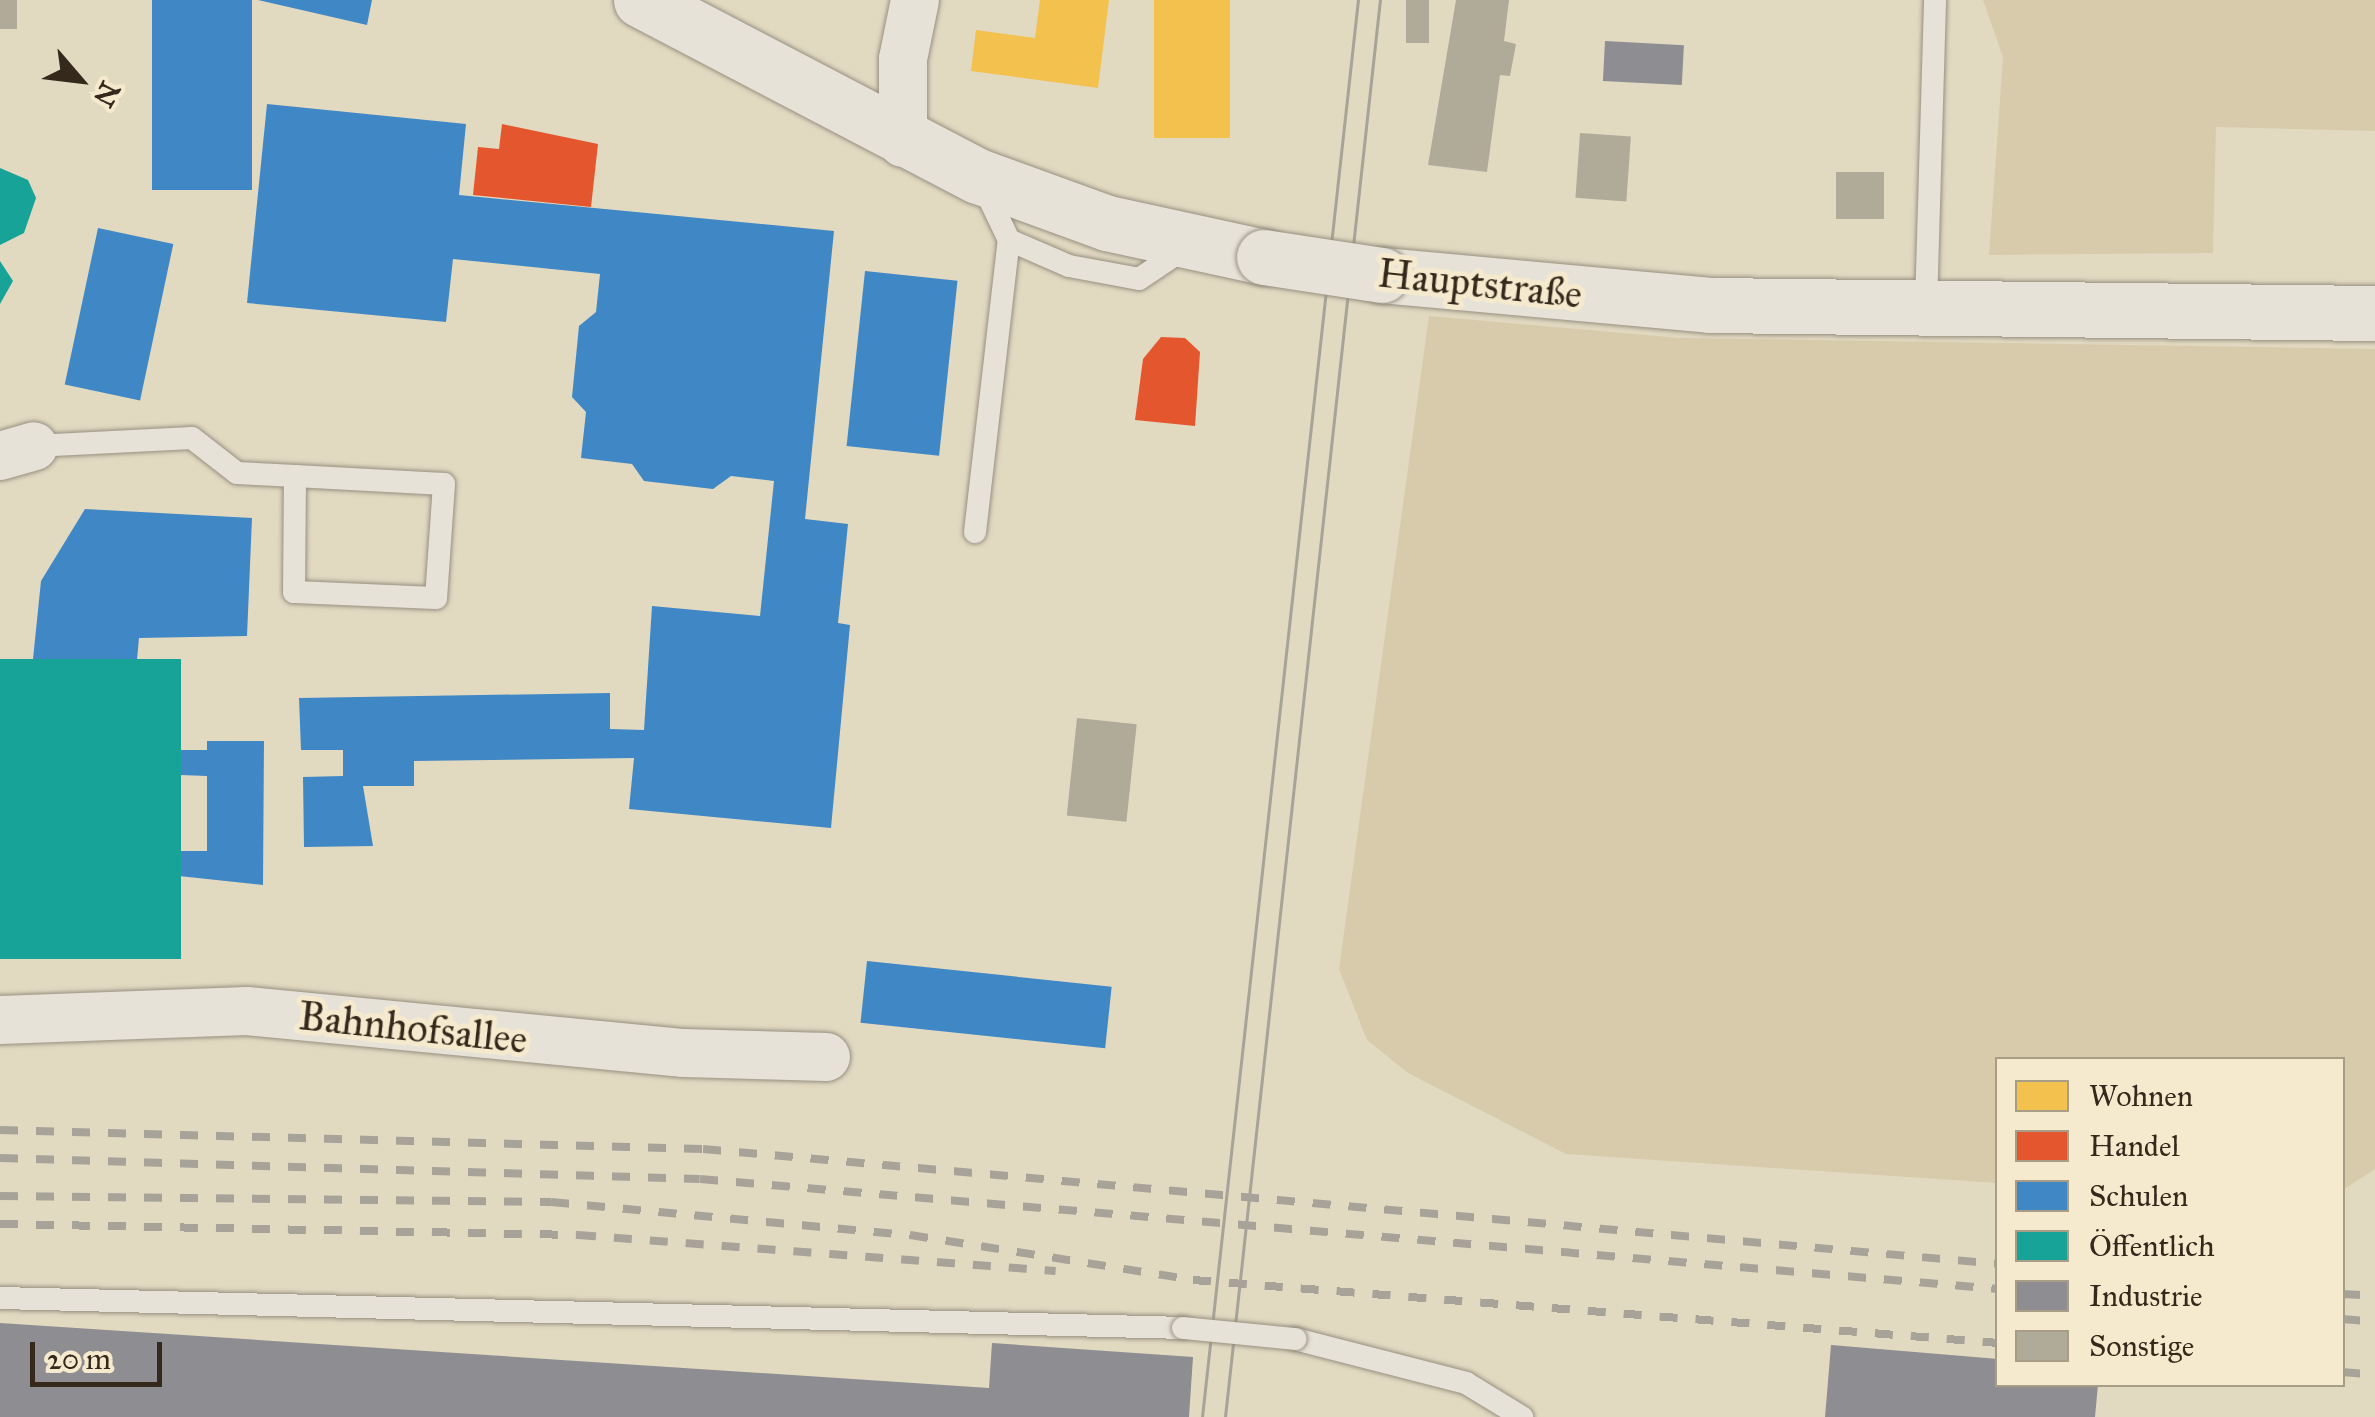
<!DOCTYPE html>
<meta charset="utf-8">
<style>
body{margin:0}
#map{position:relative;width:2375px;height:1417px;overflow:hidden;background:#e2d9c1;font-family:"IM FELL Great Primer",serif}
div>[style]{position:absolute}
.green>*{inset:0;background:#d8cbac}
.homes>*{inset:0;background:#f2c14e;transform-origin:0 0}
.shops>*{inset:0;background:#e4572e}
.schools>*{inset:0;background:#3f88c5;transform-origin:0 0}
.public>*{inset:0;background:#17a398;transform-origin:0 0}
.industry>*{inset:0;background:#8d8d92;transform-origin:0 0}
.building>*{inset:0;background:#b0aa99;transform-origin:0 0}
.roads{filter:drop-shadow(0 0 2px #979081) drop-shadow(0 0 2px #979081)}
.service>*{height:22px;margin:-11px;padding:0 11px;transform-origin:11px;border-radius:11px;background:#e7e2d7}
.minor>*{height:48px;margin:-24px;padding:0 24px;transform-origin:24px;border-radius:24px;background:#e7e2d7}
.secondary>*{height:55px;margin:-27.5px;padding:0 27.5px;transform-origin:27.5px;border-radius:27.5px;background:#e7e2d7}
.tram>*{height:2.5px;margin:-1.25px;padding:0 1.25px;transform-origin:1.25px;border-radius:1.25px;background:#a7a399}
.rail>*{height:8px;margin-top:-4px;transform-origin:0;background:repeating-linear-gradient(90deg,#a7a399 0 18px,transparent 0 36px)}
.bridges{filter:drop-shadow(0 0 2px #979081) drop-shadow(0 0 2px #979081)}
.service-bridge>*{height:22px;margin:-11px;padding:0 11px;transform-origin:11px;border-radius:11px;background:#e7e2d7}
.secondary-bridge>*{height:55px;margin:-27.5px;padding:0 27.5px;transform-origin:27.5px;border-radius:27.5px;background:#e7e2d7}
span{translate:-50% -50%;white-space:nowrap;text-align:center;line-height:1.15;-webkit-text-stroke:10px #f5eace;paint-order:stroke}
.street-label{font-size:40px;color:#35291c}
.legend{position:absolute;left:1995px;top:1057px;width:350px;height:330px;box-sizing:border-box;background:#f5eace;border:2px solid #a89d87;margin:0;padding:12px 18px;list-style:none;font-size:30px;color:#35291c}
.legend li{display:flex;align-items:center;gap:20px;height:50px}
.legend b{width:50px;border:2px solid #a89d87}
.north{position:absolute;left:30px;top:30px;width:100px;height:100px;-webkit-text-stroke:8px #f5eace;paint-order:stroke;rotate:118deg;font-size:28px;font-weight:700;line-height:40px;text-align:center;color:#35291c}
.north::after{content:'';display:block;margin:auto;width:35px;height:45px;background:#35291c;clip-path:polygon(50% 0,100% 100%,50% 72%,0 100%)}
.scale{position:absolute;left:30px;top:1342px;width:132px;height:45px;box-sizing:border-box;border:5px solid #35291c;border-top:0;padding-left:12px;font-size:30px;line-height:35px;white-space:nowrap;color:#35291c;-webkit-text-stroke:8px #f5eace;paint-order:stroke}
</style>
<div id="map">
<div class="green">
<div style="clip-path:polygon(1983px 0,2375px 0,2375px 131px,2216px 127px,2213px 253px,1989px 255px,2003px 57px)"></div>
<div style="clip-path:polygon(1429px 316px,1680px 338px,2375px 349px,2375px 1169px,2343px 1190px,2342px 1060px,1998px 1060px,1997px 1183px,1566px 1154px,1408px 1073px,1367px 1040px,1339px 969px)"></div>
</div>
<div class="homes">
<div style="clip-path:polygon(1040px 0,1109px 0,1098px 88px,971px 71px,976px 30px,1035px 38px)"></div>
<div style="left:1154px;top:0;width:76px;height:138px"></div>
</div>
<div class="shops">
<div style="clip-path:polygon(502px 124px,598px 144px,591px 207px,473px 195px,478px 147px,499px 149px)"></div>
<div style="clip-path:polygon(1161px 337px,1185px 338px,1200px 352px,1195px 426px,1135px 420px,1143px 359px)"></div>
</div>
<div class="schools">
<div style="left:152px;top:0;width:100px;height:190px"></div>
<div style="clip-path:polygon(258px 0,372px 0,367px 25px)"></div>
<div style="clip-path:polygon(267px 104px,466px 124px,459px 195px,834px 231px,805px 519px,848px 524px,838px 623px,850px 625px,831px 828px,629px 809px,634px 758px,414px 761px,414px 786px,363px 786px,373px 846px,304px 847px,303px 777px,343px 776px,343px 750px,301px 750px,299px 698px,610px 693px,610px 729px,644px 730px,652px 606px,760px 616px,774px 481px,731px 476px,713px 489px,644px 481px,632px 464px,581px 458px,586px 412px,572px 397px,579px 326px,596px 312px,600px 274px,453px 259px,446px 322px,247px 303px)"></div>
<div style="left:98px;top:228px;width:77px;height:160px;rotate:12deg"></div>
<div style="left:865px;top:271px;width:93px;height:176px;rotate:6deg"></div>
<div style="clip-path:polygon(85px 509px,252px 518px,247px 636px,139px 638px,137px 660px,33px 659px,41px 581px)"></div>
<div style="clip-path:polygon(207px 741px,264px 741px,263px 885px,179px 876px,179px 851px,207px 851px,207px 776px,180px 775px,181px 750px,207px 750px)"></div>
<div style="left:867px;top:961px;width:246px;height:62px;rotate:6deg"></div>
</div>
<div class="public">
<div style="clip-path:polygon(0 168px,28px 180px,36px 198px,24px 233px,0 245px)"></div>
<div style="clip-path:polygon(0 261px,13px 281px,0 304px)"></div>
<div style="left:0;top:659px;width:181px;height:300px"></div>
</div>
<div class="industry">
<div style="left:1605px;top:41px;width:79px;height:40px;rotate:3deg"></div>
<div style="clip-path:polygon(0 1323px,989px 1388px,992px 1343px,1193px 1357px,1189px 1417px,0 1417px)"></div>
<div style="clip-path:polygon(1831px 1345px,1998px 1359px,1998px 1384px,2098px 1384px,2095px 1417px,1825px 1417px)"></div>
</div>
<div class="building">
<div style="left:0;top:0;width:17px;height:29px"></div>
<div style="left:1406px;top:0;width:23px;height:43px"></div>
<div style="clip-path:polygon(1456px 0,1509px 0,1504px 41px,1516px 44px,1510px 76px,1500px 75px,1487px 172px,1428px 165px)"></div>
<div style="left:1580px;top:133px;width:51px;height:65px;rotate:4deg"></div>
<div style="left:1884px;top:172px;width:47px;height:48px;rotate:90deg"></div>
<div style="left:1077px;top:718px;width:60px;height:98px;rotate:6deg"></div>
</div>
<div class="roads">
<div class="service">
<div style="left:983px;top:186px;width:60px;rotate:64.3deg"></div>
<div style="left:1009px;top:240px;width:65px;rotate:23.4deg"></div>
<div style="left:1069px;top:266px;width:71px;rotate:10.5deg"></div>
<div style="left:1139px;top:279px;width:61px;rotate:-33.7deg"></div>
<div style="left:1926px;top:306px;width:306px;rotate:-88.3deg"></div>
<div style="left:34px;top:446px;width:158px;rotate:-2.9deg"></div>
<div style="left:192px;top:438px;width:57px;rotate:37.9deg"></div>
<div style="left:237px;top:473px;width:58px;rotate:3deg"></div>
<div style="left:295px;top:476px;width:149px;rotate:3.1deg"></div>
<div style="left:444px;top:484px;width:114px;rotate:94deg"></div>
<div style="left:436px;top:598px;width:142px;rotate:-177.6deg"></div>
<div style="left:294px;top:592px;width:116px;rotate:-89.5deg"></div>
<div style="left:975px;top:532px;width:294px;rotate:-83.4deg"></div>
<div style="left:0;top:1298px;width:1183px;rotate:1.45deg"></div>
<div style="left:1295px;top:1339px;width:177px;rotate:14.4deg"></div>
<div style="left:1466px;top:1383px;width:66px;rotate:31.3deg"></div>
</div>
<div class="minor">
<div style="left:903px;top:143px;width:84px;rotate:-90deg"></div>
<div style="left:903px;top:59px;width:60px;rotate:-78.5deg"></div>
<div style="left:0;top:456px;width:35px;rotate:-16deg"></div>
<div style="left:0;top:1020px;width:247px;rotate:-2.1deg"></div>
<div style="left:247px;top:1011px;width:439px;rotate:5.5deg"></div>
<div style="left:684px;top:1053px;width:142px;rotate:1.6deg"></div>
</div>
<div class="secondary">
<div style="left:641px;top:0;width:380px;rotate:27.6deg"></div>
<div style="left:978px;top:176px;width:137px;rotate:20deg"></div>
<div style="left:1107px;top:223px;width:161px;rotate:12.2deg"></div>
<div style="left:1382px;top:275px;width:329px;rotate:5.2deg"></div>
<div style="left:1710px;top:305px;width:665px;rotate:0.69deg"></div>
</div>
</div>
<div class="tram">
<div style="left:1202px;top:1417px;width:1426px;rotate:-83.72deg"></div>
<div style="left:1225px;top:1417px;width:1425px;rotate:-83.76deg"></div>
</div>
<div class="rail">
<div style="left:0;top:1130px;width:703px;rotate:1.55deg"></div>
<div style="left:703px;top:1149px;width:1300px;rotate:5.07deg"></div>
<div style="left:0;top:1158px;width:700px;rotate:1.72deg"></div>
<div style="left:700px;top:1179px;width:1303px;rotate:4.84deg"></div>
<div style="left:0;top:1196px;width:551px;rotate:0.62deg"></div>
<div style="left:551px;top:1202px;width:361px;rotate:5.3deg"></div>
<div style="left:910px;top:1235px;width:287px;rotate:9deg"></div>
<div style="left:1193px;top:1280px;width:807px;rotate:4.47deg"></div>
<div style="left:0;top:1224px;width:578px;rotate:1.09deg"></div>
<div style="left:578px;top:1235px;width:479px;rotate:4.3deg"></div>
<div style="left:2342px;top:1294px;width:33px;rotate:3deg"></div>
<div style="left:2342px;top:1319px;width:33px;rotate:5deg"></div>
<div style="left:2342px;top:1372px;width:33px;rotate:5deg"></div>
</div>
<div class="bridges">
<div class="service-bridge">
<div style="left:1183px;top:1328px;width:113px;rotate:5.6deg"></div>
</div>
<div class="secondary-bridge">
<div style="left:1264px;top:257px;width:119px;rotate:8.7deg"></div>
</div>
</div>
<div class="street-label">
<span style="left:1480px;top:284px;rotate:6deg">Hauptstraße</span>
<span style="left:413px;top:1028px;rotate:6deg">Bahnhofsallee</span>
</div>
<ul class="legend">
<li><b style="height:28px;background:#f2c14e"></b>Wohnen</li>
<li><b style="height:28px;background:#e4572e"></b>Handel</li>
<li><b style="height:28px;background:#3f88c5"></b>Schulen</li>
<li><b style="height:28px;background:#17a398"></b>Öffentlich</li>
<li><b style="height:28px;background:#8d8d92"></b>Industrie</li>
<li><b style="height:28px;background:#b0aa99"></b>Sonstige</li>
</ul>
<div class="north">N</div>
<div class="scale">20 m</div>
</div>
